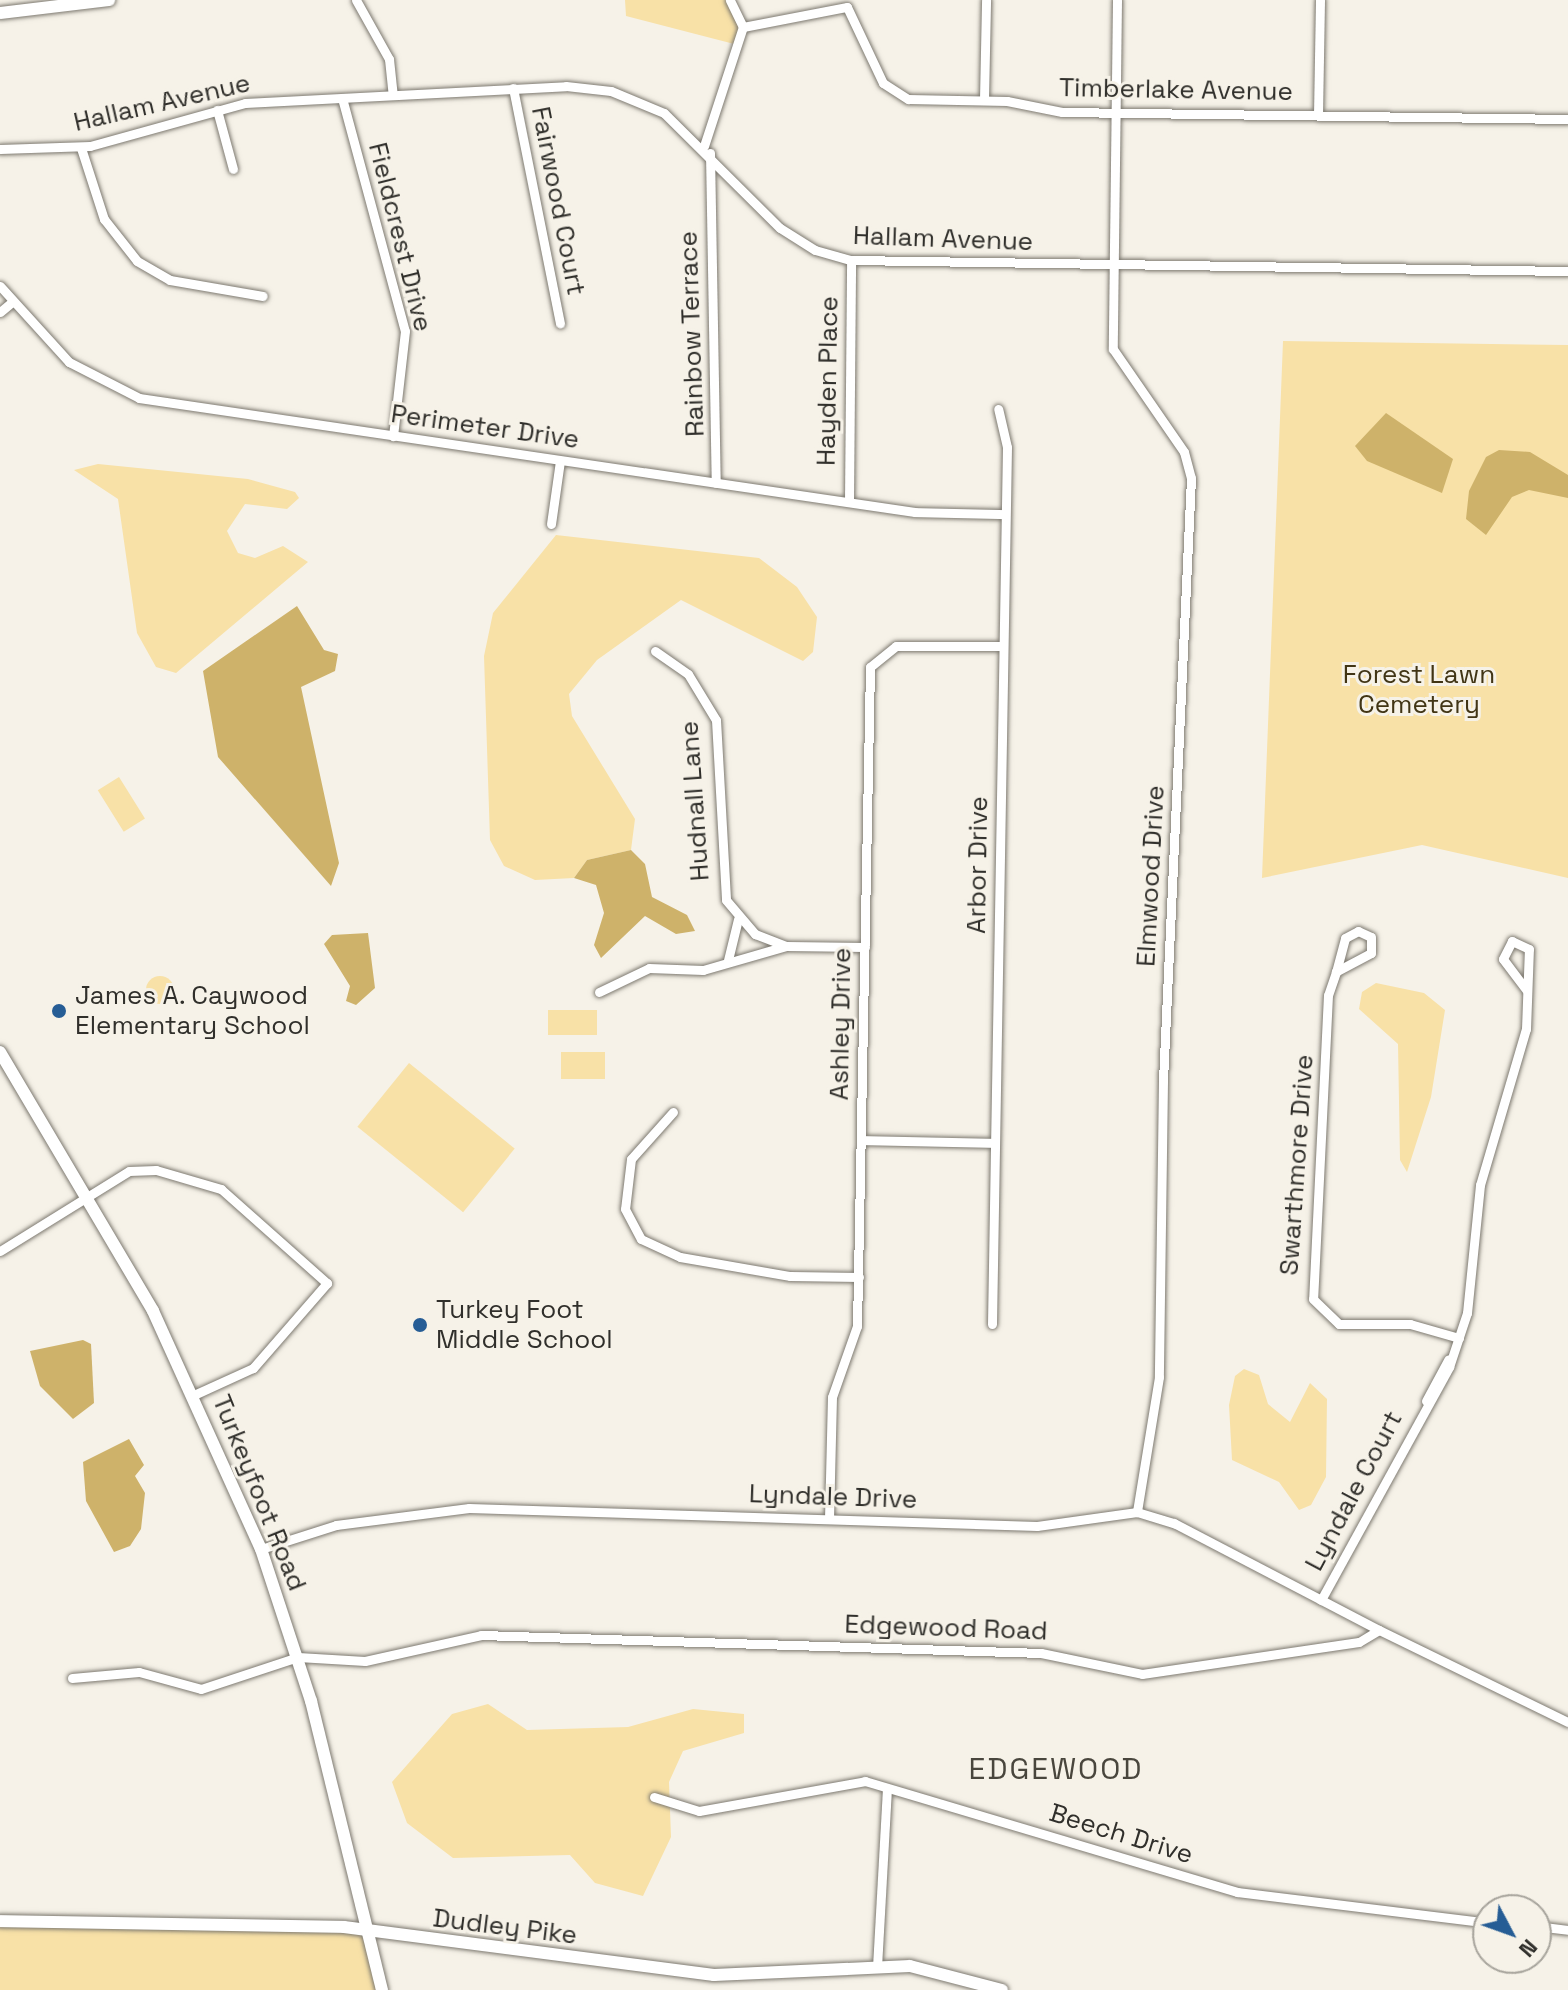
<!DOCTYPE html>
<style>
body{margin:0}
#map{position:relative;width:1568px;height:1990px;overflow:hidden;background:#f6f2e8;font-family:"Space Grotesk",sans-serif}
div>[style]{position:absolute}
.green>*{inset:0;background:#f8e1a7;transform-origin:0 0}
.round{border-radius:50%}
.water>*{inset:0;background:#ceb26a}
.roads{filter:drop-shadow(0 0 2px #7d7970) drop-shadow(0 0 2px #7d7970)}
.street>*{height:9px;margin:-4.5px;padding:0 4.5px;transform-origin:4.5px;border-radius:4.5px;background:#fff}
.secondary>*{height:12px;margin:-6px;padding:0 6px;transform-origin:6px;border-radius:6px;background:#fff}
.dots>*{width:22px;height:22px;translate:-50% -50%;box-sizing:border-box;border:4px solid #f6f2e8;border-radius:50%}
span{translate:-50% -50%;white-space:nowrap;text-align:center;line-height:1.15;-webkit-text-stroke:6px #f6f2e8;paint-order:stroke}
.street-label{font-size:26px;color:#302f2b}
.park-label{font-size:26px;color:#413515}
.poi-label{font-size:26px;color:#302f2b}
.left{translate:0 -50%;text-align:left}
.quarter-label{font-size:30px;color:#49463d;letter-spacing:2px}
.north{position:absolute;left:1472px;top:1894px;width:80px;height:80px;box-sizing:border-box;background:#f6f2e8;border:2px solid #a7a49c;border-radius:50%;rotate:131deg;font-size:22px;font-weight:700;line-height:32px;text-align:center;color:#302f2b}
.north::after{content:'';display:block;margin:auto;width:28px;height:36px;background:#265d95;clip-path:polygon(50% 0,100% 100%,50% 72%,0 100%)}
</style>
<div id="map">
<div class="green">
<div style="clip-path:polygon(625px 0,730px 0,743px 27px,738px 45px,626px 16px)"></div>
<div style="clip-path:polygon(1283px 341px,1568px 345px,1568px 878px,1422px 845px,1262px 878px)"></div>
<div style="clip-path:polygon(98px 464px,248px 479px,295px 492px,299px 498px,287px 509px,245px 504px,227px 531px,238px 553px,255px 558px,283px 546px,308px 562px,176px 673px,156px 667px,137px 633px,118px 499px,74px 470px)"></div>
<div style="clip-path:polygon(556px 535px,759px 558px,797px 587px,817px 617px,813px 652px,803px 661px,681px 600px,597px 660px,569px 694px,572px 716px,635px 819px,631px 850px,587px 860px,574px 878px,535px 880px,504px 866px,490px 840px,484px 656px,493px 613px)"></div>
<div style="left:119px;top:777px;width:49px;height:25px;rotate:58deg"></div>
<div class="round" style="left:146px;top:976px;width:28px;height:28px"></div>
<div style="clip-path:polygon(1376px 983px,1424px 993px,1445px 1010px,1431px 1097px,1407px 1172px,1400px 1160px,1398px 1044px,1359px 1009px,1362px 992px)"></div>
<div style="left:548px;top:1010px;width:49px;height:25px"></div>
<div style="left:605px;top:1052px;width:27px;height:44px;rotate:90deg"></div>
<div style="left:409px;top:1063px;width:136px;height:82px;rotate:39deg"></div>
<div style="clip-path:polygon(1244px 1369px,1259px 1375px,1268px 1404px,1290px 1422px,1310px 1383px,1327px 1399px,1326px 1477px,1311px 1505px,1299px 1510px,1279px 1482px,1232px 1460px,1229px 1405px,1235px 1376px)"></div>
<div style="clip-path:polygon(488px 1704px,527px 1730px,628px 1727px,693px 1709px,744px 1714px,744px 1733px,683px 1751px,669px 1782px,671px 1837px,643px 1896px,595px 1883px,570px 1855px,453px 1858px,407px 1823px,392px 1782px,452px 1714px)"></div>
<div style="clip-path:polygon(0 1921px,367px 1931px,382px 1990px,0 1990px)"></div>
</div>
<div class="water">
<div style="clip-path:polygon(1386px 413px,1453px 459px,1442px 493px,1367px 461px,1355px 446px)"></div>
<div style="clip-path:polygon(1499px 450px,1530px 452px,1568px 475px,1568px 498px,1529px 490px,1512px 497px,1486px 535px,1466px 519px,1469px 491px,1486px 457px)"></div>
<div style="clip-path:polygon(297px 606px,324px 650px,338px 654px,335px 671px,301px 687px,339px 863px,331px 886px,218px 757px,203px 671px)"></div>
<div style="clip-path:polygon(631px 850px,645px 864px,652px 897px,687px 915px,695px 931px,676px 934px,645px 916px,601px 958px,594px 945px,604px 913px,596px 885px,574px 878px,587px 860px)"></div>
<div style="clip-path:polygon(368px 933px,375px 988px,356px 1005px,346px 1001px,350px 986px,324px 944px,332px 935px)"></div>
<div style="clip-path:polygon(83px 1340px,91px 1344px,94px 1403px,73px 1419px,40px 1386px,30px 1351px)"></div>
<div style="clip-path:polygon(129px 1439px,144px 1465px,135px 1476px,145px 1493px,141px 1529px,130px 1546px,114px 1552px,86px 1501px,83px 1462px)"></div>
</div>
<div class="roads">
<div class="street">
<div style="left:356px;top:0;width:68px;rotate:60.8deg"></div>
<div style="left:389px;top:59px;width:36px;rotate:84deg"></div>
<div style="left:1117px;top:0;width:349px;rotate:90.7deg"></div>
<div style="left:1113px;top:349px;width:125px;rotate:55.4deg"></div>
<div style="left:1184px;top:452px;width:27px;rotate:75deg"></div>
<div style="left:1191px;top:478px;width:604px;rotate:92.66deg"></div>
<div style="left:1163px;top:1081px;width:296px;rotate:90.8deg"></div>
<div style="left:1159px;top:1377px;width:137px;rotate:99.3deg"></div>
<div style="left:743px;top:27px;width:106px;rotate:-10.9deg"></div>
<div style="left:847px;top:7px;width:84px;rotate:64.7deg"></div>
<div style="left:883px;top:83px;width:30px;rotate:33deg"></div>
<div style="left:908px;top:99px;width:99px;rotate:1.2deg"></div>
<div style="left:1007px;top:101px;width:56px;rotate:11.3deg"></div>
<div style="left:1062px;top:112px;width:506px;rotate:0.79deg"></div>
<div style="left:513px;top:88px;width:240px;rotate:78.7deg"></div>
<div style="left:342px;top:98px;width:241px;rotate:74.9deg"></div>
<div style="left:405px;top:331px;width:106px;rotate:96.5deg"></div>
<div style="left:984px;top:99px;width:99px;rotate:-88.8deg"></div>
<div style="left:217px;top:110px;width:61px;rotate:74.8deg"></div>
<div style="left:1318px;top:115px;width:115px;rotate:-89deg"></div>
<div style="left:704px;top:146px;width:125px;rotate:-71.9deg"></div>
<div style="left:743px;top:27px;width:30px;rotate:-116deg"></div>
<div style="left:81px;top:148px;width:75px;rotate:72.1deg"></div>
<div style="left:104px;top:219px;width:53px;rotate:51.8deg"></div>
<div style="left:137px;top:261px;width:38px;rotate:30deg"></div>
<div style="left:170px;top:280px;width:94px;rotate:9.8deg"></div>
<div style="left:0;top:149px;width:90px;rotate:-1.9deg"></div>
<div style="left:90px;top:146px;width:161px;rotate:-15.5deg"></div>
<div style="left:245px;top:103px;width:321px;rotate:-3deg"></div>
<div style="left:566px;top:86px;width:45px;rotate:6.3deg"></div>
<div style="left:611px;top:91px;width:57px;rotate:22.5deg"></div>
<div style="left:664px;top:113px;width:163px;rotate:44.8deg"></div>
<div style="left:780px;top:228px;width:41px;rotate:32.2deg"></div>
<div style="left:815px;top:250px;width:37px;rotate:16deg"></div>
<div style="left:851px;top:260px;width:717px;rotate:0.88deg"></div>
<div style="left:710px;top:153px;width:330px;rotate:89deg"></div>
<div style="left:0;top:286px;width:103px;rotate:47.8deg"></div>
<div style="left:69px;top:362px;width:79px;rotate:27.2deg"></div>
<div style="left:139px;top:398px;width:784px;rotate:8.36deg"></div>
<div style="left:915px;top:512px;width:90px;rotate:1.3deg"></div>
<div style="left:0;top:312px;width:16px;rotate:-40deg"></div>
<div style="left:849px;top:502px;width:242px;rotate:-89.5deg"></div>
<div style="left:551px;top:524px;width:64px;rotate:-81.9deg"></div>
<div style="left:655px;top:651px;width:40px;rotate:34.9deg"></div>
<div style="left:688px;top:674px;width:54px;rotate:58.7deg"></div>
<div style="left:716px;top:720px;width:180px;rotate:86.8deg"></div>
<div style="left:726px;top:900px;width:45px;rotate:49.5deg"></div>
<div style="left:755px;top:934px;width:33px;rotate:21deg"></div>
<div style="left:728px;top:960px;width:42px;rotate:-76.3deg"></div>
<div style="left:1336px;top:972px;width:35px;rotate:-75deg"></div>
<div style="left:1345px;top:938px;width:15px;rotate:-28deg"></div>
<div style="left:1358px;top:931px;width:14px;rotate:25deg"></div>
<div style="left:1371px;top:937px;width:16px;rotate:90deg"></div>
<div style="left:1371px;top:953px;width:40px;rotate:152deg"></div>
<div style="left:1336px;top:972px;width:24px;rotate:109deg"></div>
<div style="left:1328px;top:995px;width:304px;rotate:92.8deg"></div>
<div style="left:1313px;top:1299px;width:36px;rotate:44deg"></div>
<div style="left:1339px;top:1324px;width:71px"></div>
<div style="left:1410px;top:1324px;width:51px;rotate:15.9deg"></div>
<div style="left:599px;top:992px;width:55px;rotate:-25.6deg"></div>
<div style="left:649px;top:968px;width:54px;rotate:2.1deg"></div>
<div style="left:703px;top:970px;width:86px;rotate:-16.1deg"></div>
<div style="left:786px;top:946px;width:79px;rotate:0.7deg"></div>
<div style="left:673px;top:1112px;width:63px;rotate:131.8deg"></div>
<div style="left:631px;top:1159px;width:50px;rotate:96.8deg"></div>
<div style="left:625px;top:1209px;width:34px;rotate:62deg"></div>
<div style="left:641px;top:1239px;width:43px;rotate:24.8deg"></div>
<div style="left:680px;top:1257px;width:112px;rotate:9.8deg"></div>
<div style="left:790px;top:1276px;width:69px;rotate:0.8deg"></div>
<div style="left:862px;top:1140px;width:133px;rotate:1.3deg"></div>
<div style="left:0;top:1251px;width:152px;rotate:-31.8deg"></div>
<div style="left:129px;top:1171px;width:27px;rotate:-2deg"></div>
<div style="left:156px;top:1170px;width:68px;rotate:16.3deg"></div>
<div style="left:221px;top:1189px;width:142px;rotate:41.6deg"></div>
<div style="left:327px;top:1283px;width:113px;rotate:131deg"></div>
<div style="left:253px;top:1368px;width:63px;rotate:155.5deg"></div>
<div style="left:992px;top:1324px;width:877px;rotate:-89.02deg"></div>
<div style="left:1007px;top:447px;width:39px;rotate:-103deg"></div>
<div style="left:1426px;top:1401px;width:47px;rotate:-61.8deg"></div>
<div style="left:829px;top:1519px;width:122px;rotate:-88.6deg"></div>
<div style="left:832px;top:1397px;width:75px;rotate:-70.6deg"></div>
<div style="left:857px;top:1326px;width:659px;rotate:-88.87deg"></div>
<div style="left:870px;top:667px;width:33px;rotate:-39deg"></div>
<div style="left:896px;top:646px;width:107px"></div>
<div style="left:261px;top:1549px;width:79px;rotate:-17.7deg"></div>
<div style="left:336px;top:1525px;width:134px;rotate:-7.3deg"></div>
<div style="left:469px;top:1508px;width:568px;rotate:1.82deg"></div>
<div style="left:1037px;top:1526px;width:101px;rotate:-8deg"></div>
<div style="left:1137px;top:1512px;width:39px;rotate:17deg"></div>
<div style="left:1174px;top:1523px;width:231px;rotate:27.6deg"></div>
<div style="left:1321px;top:1600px;width:266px;rotate:-61.2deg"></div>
<div style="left:1449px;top:1367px;width:57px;rotate:-71.6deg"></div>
<div style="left:1467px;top:1313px;width:129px;rotate:-84.2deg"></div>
<div style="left:1480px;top:1185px;width:163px;rotate:-73.6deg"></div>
<div style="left:1526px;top:1029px;width:80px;rotate:-87.9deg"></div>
<div style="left:1529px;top:949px;width:19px;rotate:-155deg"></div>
<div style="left:1512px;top:941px;width:20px;rotate:117deg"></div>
<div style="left:1503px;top:959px;width:39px;rotate:53deg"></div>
<div style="left:72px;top:1678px;width:67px;rotate:-5.1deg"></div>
<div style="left:139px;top:1672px;width:64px;rotate:15.3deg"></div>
<div style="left:201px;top:1689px;width:102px;rotate:-18.3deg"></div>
<div style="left:298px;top:1657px;width:67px;rotate:3.4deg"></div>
<div style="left:365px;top:1661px;width:119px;rotate:-12.6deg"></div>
<div style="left:481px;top:1635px;width:560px;rotate:1.84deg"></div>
<div style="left:1041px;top:1653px;width:103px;rotate:11.7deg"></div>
<div style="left:1142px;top:1674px;width:219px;rotate:-8.4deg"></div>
<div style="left:1359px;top:1642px;width:23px;rotate:-31deg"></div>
<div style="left:1379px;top:1630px;width:210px;rotate:26deg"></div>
<div style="left:654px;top:1797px;width:47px;rotate:17.3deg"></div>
<div style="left:699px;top:1811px;width:169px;rotate:-10.2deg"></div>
<div style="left:865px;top:1781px;width:388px;rotate:16.6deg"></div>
<div style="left:1237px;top:1892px;width:253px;rotate:7deg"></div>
<div style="left:1536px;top:1926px;width:32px;rotate:7deg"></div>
<div style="left:877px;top:1967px;width:178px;rotate:-86.8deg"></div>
</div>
<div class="secondary">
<div style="left:0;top:13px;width:110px;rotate:-6.8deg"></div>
<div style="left:0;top:1052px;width:301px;rotate:59.4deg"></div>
<div style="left:153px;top:1311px;width:261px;rotate:65.6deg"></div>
<div style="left:261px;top:1549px;width:160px;rotate:71.8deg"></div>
<div style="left:311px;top:1701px;width:298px;rotate:76.2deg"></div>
<div style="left:0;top:1921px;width:344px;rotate:1deg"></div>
<div style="left:344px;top:1927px;width:373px;rotate:7.4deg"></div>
<div style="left:714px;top:1975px;width:196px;rotate:-2.6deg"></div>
<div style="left:910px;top:1966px;width:95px;rotate:14.6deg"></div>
</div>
</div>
<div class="dots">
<div style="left:59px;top:1011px;background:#265d95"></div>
<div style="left:420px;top:1325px;background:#265d95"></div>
</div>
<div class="street-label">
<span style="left:1176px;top:90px;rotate:1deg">Timberlake Avenue</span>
<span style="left:162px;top:103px;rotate:-13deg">Hallam Avenue</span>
<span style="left:558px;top:201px;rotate:79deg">Fairwood Court</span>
<span style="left:400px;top:237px;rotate:76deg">Fieldcrest Drive</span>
<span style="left:943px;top:239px;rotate:2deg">Hallam Avenue</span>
<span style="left:692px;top:334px;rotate:-92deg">Rainbow Terrace</span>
<span style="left:828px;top:381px;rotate:-89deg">Hayden Place</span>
<span style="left:485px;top:427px;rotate:8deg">Perimeter Drive</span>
<span style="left:695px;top:801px;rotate:-94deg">Hudnall Lane</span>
<span style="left:978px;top:865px;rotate:-89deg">Arbor Drive</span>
<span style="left:1151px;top:876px;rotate:-87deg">Elmwood Drive</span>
<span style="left:841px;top:1024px;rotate:-89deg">Ashley Drive</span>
<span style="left:1297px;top:1165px;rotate:-86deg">Swarthmore Drive</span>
<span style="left:1354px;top:1491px;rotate:-62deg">Lyndale Court</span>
<span style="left:259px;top:1493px;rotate:68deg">Turkeyfoot Road</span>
<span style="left:833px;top:1497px;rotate:2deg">Lyndale Drive</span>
<span style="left:946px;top:1628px;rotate:2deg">Edgewood Road</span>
<span style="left:1121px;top:1834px;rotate:17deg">Beech Drive</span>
<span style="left:505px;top:1927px;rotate:7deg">Dudley Pike</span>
</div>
<div class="park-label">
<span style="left:1419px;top:690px">Forest Lawn<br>Cemetery</span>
</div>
<div class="poi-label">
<span class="left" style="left:75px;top:1011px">James A. Caywood<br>Elementary School</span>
<span class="left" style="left:436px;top:1325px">Turkey Foot<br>Middle School</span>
</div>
<div class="quarter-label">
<span style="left:1056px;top:1769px">EDGEWOOD</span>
</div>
<div class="north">N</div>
</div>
